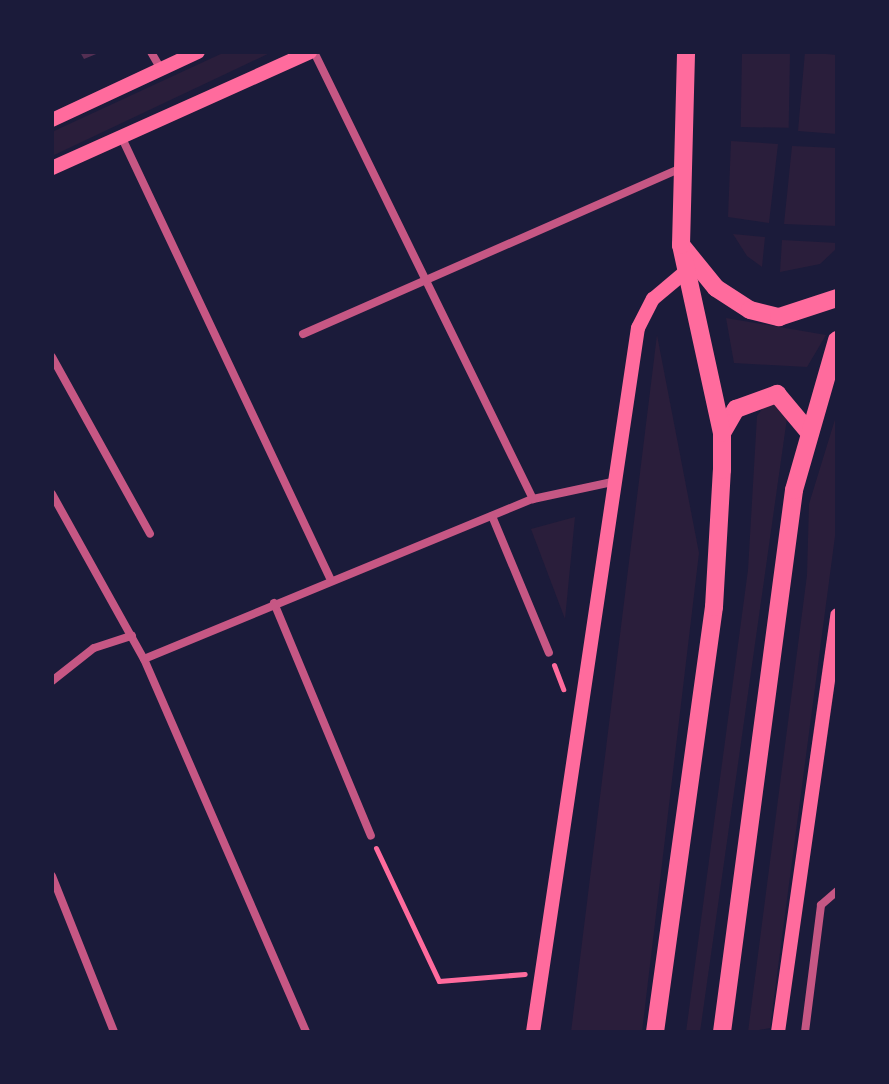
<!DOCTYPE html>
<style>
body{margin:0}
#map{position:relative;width:889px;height:1084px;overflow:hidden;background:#1b1b3a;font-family:Poppins,sans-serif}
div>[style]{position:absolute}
.green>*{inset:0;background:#2a1e3b;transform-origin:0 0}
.building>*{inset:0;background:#542f53}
.path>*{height:5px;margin:-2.5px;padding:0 2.5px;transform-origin:2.5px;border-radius:2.5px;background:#ff6b9d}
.minor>*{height:8px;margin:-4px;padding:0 4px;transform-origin:4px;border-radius:4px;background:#c65784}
.secondary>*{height:14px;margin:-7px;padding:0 7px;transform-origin:7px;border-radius:7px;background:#ff6b9d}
.trunk>*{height:18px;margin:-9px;padding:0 9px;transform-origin:9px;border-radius:9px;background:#ff6b9d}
span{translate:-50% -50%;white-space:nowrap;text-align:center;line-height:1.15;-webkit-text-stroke:6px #1b1b3a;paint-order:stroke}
.frame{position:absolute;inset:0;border:54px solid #1b1b3a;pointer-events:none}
</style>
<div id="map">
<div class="green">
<div style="clip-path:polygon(225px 52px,272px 52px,52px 156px,52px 132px)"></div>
<div style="left:742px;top:52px;width:48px;height:75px;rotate:1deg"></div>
<div style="clip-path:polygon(805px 52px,837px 55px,837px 134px,798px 131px)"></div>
<div style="clip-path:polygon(731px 141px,778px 144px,769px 223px,728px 217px)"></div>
<div style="clip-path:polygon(792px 146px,837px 148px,837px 226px,784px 224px)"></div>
<div style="clip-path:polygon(733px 234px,765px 237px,762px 267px,747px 256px)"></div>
<div style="clip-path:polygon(782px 240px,837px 243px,837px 248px,820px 264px,780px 272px)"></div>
<div style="clip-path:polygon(726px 318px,826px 335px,807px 367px,734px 363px)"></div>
<div style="clip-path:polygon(657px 335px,699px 553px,642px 1032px,571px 1032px)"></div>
<div style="clip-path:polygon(766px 404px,779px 405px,787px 418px,700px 1032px,686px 1032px,748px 570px,757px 416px)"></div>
<div style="clip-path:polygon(837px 413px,837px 521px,770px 1028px,748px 1032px,807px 575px,809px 504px)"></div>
<div style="clip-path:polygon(575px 517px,565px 619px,531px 529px)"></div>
</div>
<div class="building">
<div style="clip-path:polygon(80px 52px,101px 52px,84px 59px)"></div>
</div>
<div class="path">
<div style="left:554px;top:665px;width:26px;rotate:69deg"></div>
<div style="left:376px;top:848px;width:147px;rotate:64.7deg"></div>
<div style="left:439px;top:981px;width:86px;rotate:-4.7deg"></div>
</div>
<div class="minor">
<div style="left:151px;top:52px;width:20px;rotate:60deg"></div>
<div style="left:314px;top:52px;width:498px;rotate:63.9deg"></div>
<div style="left:121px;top:136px;width:490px;rotate:64.7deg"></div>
<div style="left:303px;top:334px;width:414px;rotate:-23.7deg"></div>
<div style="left:52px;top:357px;width:202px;rotate:61deg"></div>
<div style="left:52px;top:494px;width:189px;rotate:60.9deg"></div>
<div style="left:144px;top:659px;width:407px;rotate:66.5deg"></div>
<div style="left:492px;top:516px;width:148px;rotate:67.4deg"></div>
<div style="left:274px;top:603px;width:252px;rotate:67.4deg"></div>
<div style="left:144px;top:659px;width:421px;rotate:-22.4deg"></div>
<div style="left:533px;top:499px;width:81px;rotate:-12.1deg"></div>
<div style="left:52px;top:681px;width:53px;rotate:-38.2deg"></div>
<div style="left:94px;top:648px;width:40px;rotate:-18deg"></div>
<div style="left:52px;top:876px;width:168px;rotate:68.3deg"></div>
<div style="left:805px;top:1032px;width:128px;rotate:-82.8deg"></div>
<div style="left:821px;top:905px;width:21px;rotate:-41deg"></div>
</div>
<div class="secondary">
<div style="left:52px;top:120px;width:161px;rotate:-25deg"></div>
<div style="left:52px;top:168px;width:283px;rotate:-24.2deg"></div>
<div style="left:533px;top:1032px;width:712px;rotate:-81.52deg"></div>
<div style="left:638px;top:328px;width:33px;rotate:-63deg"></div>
<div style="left:653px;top:299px;width:39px;rotate:-40deg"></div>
<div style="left:778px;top:1032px;width:421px;rotate:-81.9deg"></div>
</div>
<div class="trunk">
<div style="left:681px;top:245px;width:55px;rotate:50.9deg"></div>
<div style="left:716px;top:288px;width:40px;rotate:32.9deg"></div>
<div style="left:750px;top:310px;width:30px;rotate:14deg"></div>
<div style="left:779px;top:317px;width:61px;rotate:-18.1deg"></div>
<div style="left:722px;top:433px;width:28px;rotate:-60deg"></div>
<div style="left:736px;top:409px;width:44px;rotate:-20.1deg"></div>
<div style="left:777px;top:394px;width:47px;rotate:50.2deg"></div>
<div style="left:655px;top:1032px;width:429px;rotate:-82.1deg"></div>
<div style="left:714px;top:607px;width:137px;rotate:-86.7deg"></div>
<div style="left:722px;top:470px;width:37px;rotate:-90deg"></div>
<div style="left:722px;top:433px;width:192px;rotate:-102.3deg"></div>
<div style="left:681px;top:245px;width:193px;rotate:-88.5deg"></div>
<div style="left:722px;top:1032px;width:547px;rotate:-82.43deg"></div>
<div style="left:794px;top:490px;width:156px;rotate:-74deg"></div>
</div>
<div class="frame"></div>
</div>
